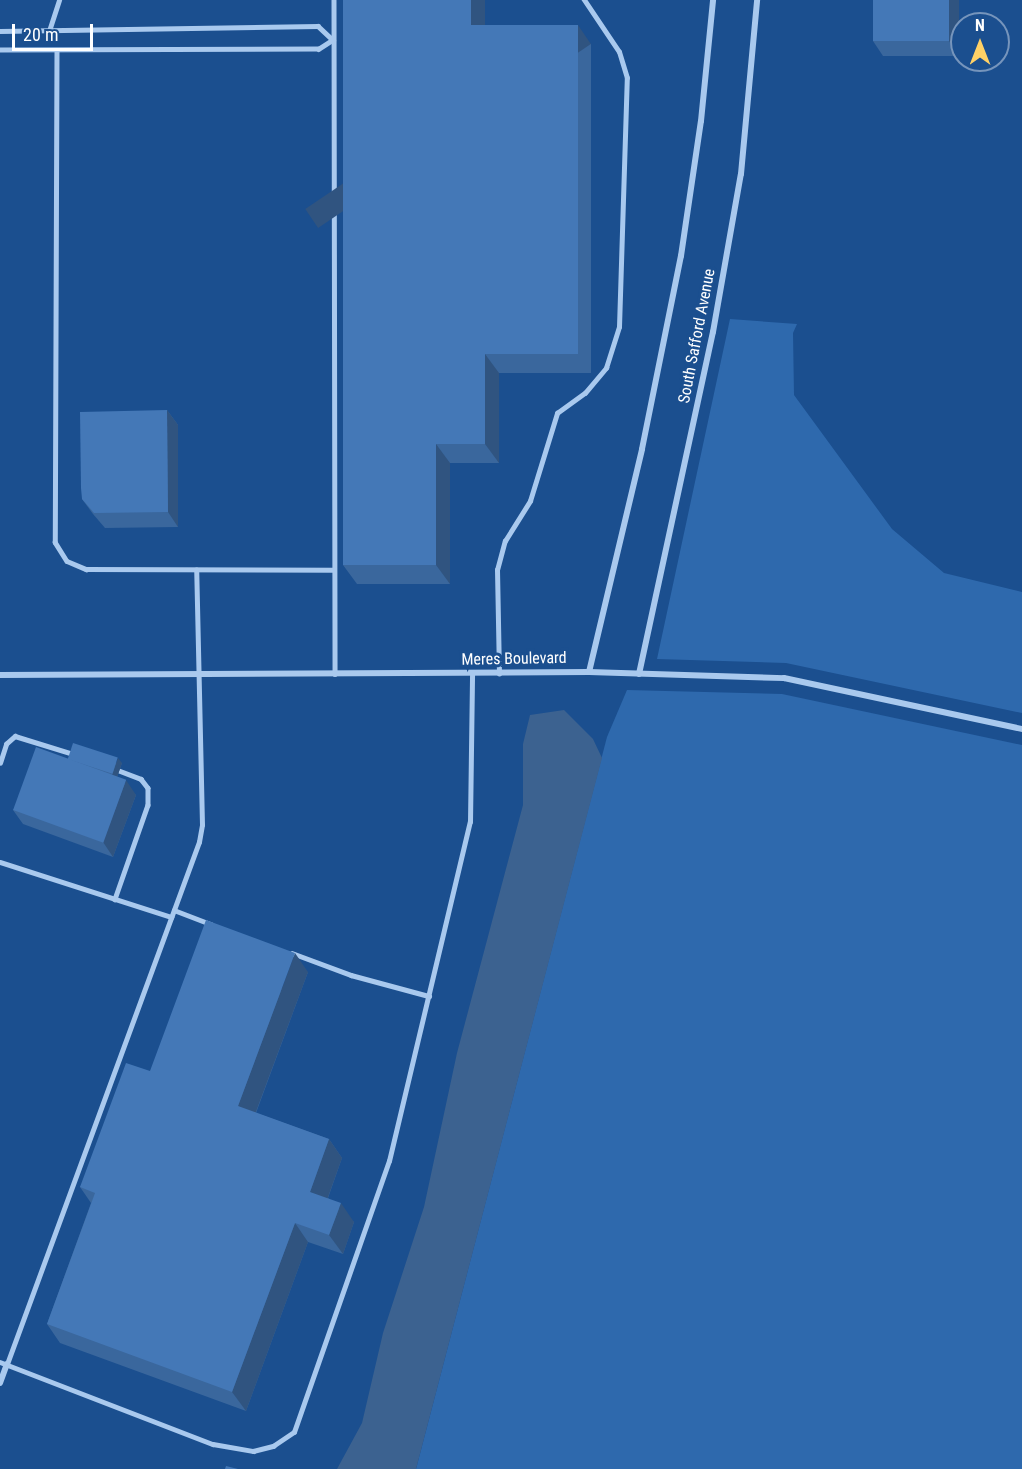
<!DOCTYPE html>
<style>
body{margin:0}
#map{position:relative;width:1022px;height:1469px;overflow:hidden;background:#1b4f8f;font-family:"Roboto Condensed",sans-serif}
div>[style]{position:absolute}
.green>*{inset:0;background:#2e69ad}
.water>*{inset:0;background:#3c6290}
.service>*{height:4.5px;margin:-2.25px;padding:0 2.25px;transform-origin:2.25px;border-radius:2.25px;background:#a9c9ee}
.minor>*{height:6px;margin:-3px;padding:0 3px;transform-origin:3px;border-radius:3px;background:#a9c9ee}
.wall>*{inset:0;background:#3a679d}
.shaded-wall>*{inset:0;background:#305480;transform-origin:0 0}
.building>*{inset:0;background:#4478b7;transform-origin:0 0}
span{translate:-50% -50%;white-space:nowrap;text-align:center;line-height:1.15;-webkit-text-stroke:6px #1b4f8f;paint-order:stroke}
.street-label{font-size:16px;color:#fff}
.north{position:absolute;left:950px;top:12px;width:60px;height:60px;box-sizing:border-box;background:#1b4f8f;border:2px solid #7695bc;border-radius:50%;rotate:0deg;font-size:16px;font-weight:700;line-height:24px;text-align:center;color:#fff}
.north::after{content:'';display:block;margin:auto;width:21px;height:27px;background:#ffd166;clip-path:polygon(50% 0,100% 100%,50% 72%,0 100%)}
.scale{position:absolute;left:12px;top:24px;width:81px;height:27px;box-sizing:border-box;border:3px solid #fff;border-top:0;padding-left:8px;font-size:18px;line-height:21px;white-space:nowrap;color:#fff;-webkit-text-stroke:4px #1b4f8f;paint-order:stroke}
</style>
<div id="map">
<div class="green">
<div style="clip-path:polygon(730px 319px,797px 324px,793px 333px,794px 395px,892px 529px,944px 573px,1022px 592px,1022px 713px,786px 663px,657px 659px)"></div>
<div style="clip-path:polygon(627px 690px,782px 694px,1022px 745px,1022px 1469px,416px 1469px,607px 737px)"></div>
</div>
<div class="water">
<div style="clip-path:polygon(564px 710px,593px 739px,602px 758px,416px 1469px,337px 1469px,362px 1423px,383px 1333px,424px 1207px,457px 1053px,523px 805px,523px 744px,530px 715px)"></div>
</div>
<div class="service">
<div style="left:334px;top:0;width:674px;rotate:89.91deg"></div>
<div style="left:50px;top:28px;width:29px;rotate:-72deg"></div>
<div style="left:0;top:31px;width:318px;rotate:-0.9deg"></div>
<div style="left:318px;top:26px;width:21px;rotate:43deg"></div>
<div style="left:333px;top:40px;width:17px;rotate:147deg"></div>
<div style="left:319px;top:49px;width:319px;rotate:179.8deg"></div>
<div style="left:57px;top:51px;width:491px;rotate:90.2deg"></div>
<div style="left:55px;top:542px;width:22px;rotate:58deg"></div>
<div style="left:67px;top:561px;width:21px;rotate:23deg"></div>
<div style="left:86px;top:569px;width:248px;rotate:0.2deg"></div>
<div style="left:499px;top:674px;width:104px;rotate:-91.1deg"></div>
<div style="left:497px;top:570px;width:30px;rotate:-75deg"></div>
<div style="left:505px;top:541px;width:47px;rotate:-58deg"></div>
<div style="left:530px;top:501px;width:92px;rotate:-72.9deg"></div>
<div style="left:557px;top:413px;width:34px;rotate:-36deg"></div>
<div style="left:585px;top:393px;width:33px;rotate:-50deg"></div>
<div style="left:606px;top:368px;width:43px;rotate:-72.4deg"></div>
<div style="left:619px;top:327px;width:249px;rotate:-88.2deg"></div>
<div style="left:627px;top:78px;width:27px;rotate:-107deg"></div>
<div style="left:619px;top:52px;width:63px;rotate:-123.9deg"></div>
<div style="left:0;top:763px;width:20px;rotate:-72deg"></div>
<div style="left:6px;top:744px;width:12px;rotate:-42deg"></div>
<div style="left:15px;top:736px;width:61px;rotate:17.2deg"></div>
<div style="left:115px;top:769px;width:28px;rotate:21deg"></div>
<div style="left:141px;top:779px;width:11px;rotate:52deg"></div>
<div style="left:148px;top:788px;width:17px;rotate:90deg"></div>
<div style="left:148px;top:805px;width:100px;rotate:109.3deg"></div>
<div style="left:0;top:862px;width:180px;rotate:17.8deg"></div>
<div style="left:174px;top:910px;width:40px;rotate:21deg"></div>
<div style="left:292px;top:953px;width:63px;rotate:20.4deg"></div>
<div style="left:351px;top:975px;width:81px;rotate:15.1deg"></div>
<div style="left:0;top:1362px;width:228px;rotate:21.1deg"></div>
<div style="left:213px;top:1444px;width:41px;rotate:9.9deg"></div>
<div style="left:253px;top:1451px;width:21px;rotate:-14deg"></div>
<div style="left:273px;top:1446px;width:25px;rotate:-34deg"></div>
<div style="left:294px;top:1432px;width:287px;rotate:-70.7deg"></div>
<div style="left:389px;top:1161px;width:349px;rotate:-76.6deg"></div>
<div style="left:470px;top:822px;width:149px;rotate:-89.2deg"></div>
<div style="left:7px;top:1364px;width:556px;rotate:-69.81deg"></div>
<div style="left:199px;top:842px;width:17px;rotate:-80deg"></div>
<div style="left:202px;top:825px;width:255px;rotate:-91.3deg"></div>
</div>
<div class="minor">
<div style="left:589px;top:672px;width:229px;rotate:-76.6deg"></div>
<div style="left:642px;top:449px;width:197px;rotate:-78.6deg"></div>
<div style="left:681px;top:256px;width:136px;rotate:-81.6deg"></div>
<div style="left:701px;top:121px;width:122px;rotate:-84.3deg"></div>
<div style="left:639px;top:674px;width:350px;rotate:-77.8deg"></div>
<div style="left:713px;top:332px;width:160px;rotate:-80deg"></div>
<div style="left:741px;top:174px;width:175px;rotate:-84.7deg"></div>
<div style="left:0;top:675px;width:589px;rotate:-0.29deg"></div>
<div style="left:589px;top:672px;width:195px;rotate:1.8deg"></div>
<div style="left:784px;top:678px;width:243px;rotate:12.1deg"></div>
<div style="left:0;top:1383px;width:20px;rotate:-70deg"></div>
</div>
<div class="wall">
<div style="clip-path:polygon(485px 0,485px 25px,591px 44px,591px 373px,499px 373px,499px 463px,450px 463px,450px 584px,357px 584px,343px 565px)"></div>
<div style="clip-path:polygon(959px 0,959px 56px,883px 56px,873px 41px)"></div>
<div style="clip-path:polygon(167px 410px,178px 425px,178px 527px,105px 528px,93px 514px,82px 499px)"></div>
<div style="clip-path:polygon(68px 759px,122px 763px,117px 777px,136px 795px,113px 857px,23px 824px,13px 810px)"></div>
<div style="clip-path:polygon(308px 972px,256px 1113px,329px 1139px,342px 1158px,328px 1198px,354px 1222px,343px 1254px,308px 1242px,246px 1411px,60px 1343px,47px 1324px,91px 1203px,80px 1187px,150px 1071px)"></div>
</div>
<div class="shaded-wall">
<div style="clip-path:polygon(471px 0,485px 0,485px 44px,471px 25px)"></div>
<div style="clip-path:polygon(949px 0,959px 0,959px 56px,949px 41px)"></div>
<div style="left:578px;top:25px;width:23px;height:329px;rotate:56deg"></div>
<div style="clip-path:polygon(485px 354px,499px 373px,499px 463px,485px 444px)"></div>
<div style="clip-path:polygon(167px 410px,178px 425px,178px 527px,168px 512px)"></div>
<div style="clip-path:polygon(436px 444px,450px 463px,450px 584px,436px 565px)"></div>
<div style="clip-path:polygon(118px 758px,122px 763px,114px 786px,110px 781px)"></div>
<div style="clip-path:polygon(126px 780px,136px 795px,113px 857px,103px 842px)"></div>
<div style="clip-path:polygon(295px 953px,308px 972px,251px 1125px,238px 1106px)"></div>
<div style="clip-path:polygon(329px 1139px,342px 1158px,323px 1211px,310px 1192px)"></div>
<div style="clip-path:polygon(341px 1203px,354px 1222px,343px 1254px,329px 1235px)"></div>
<div style="clip-path:polygon(295px 1223px,308px 1242px,246px 1411px,232px 1392px)"></div>
</div>
<div class="building">
<div style="clip-path:polygon(343px 0,471px 0,471px 25px,578px 25px,578px 354px,485px 354px,485px 444px,436px 444px,436px 565px,343px 565px)"></div>
<div style="left:873px;top:0;width:76px;height:41px"></div>
<div style="clip-path:polygon(167px 410px,168px 512px,94px 513px,82px 499px,81px 488px,80px 412px)"></div>
<div style="left:73px;top:743px;width:47px;height:17px;rotate:18deg"></div>
<div style="left:36px;top:747px;width:96px;height:67px;rotate:20deg"></div>
<div style="clip-path:polygon(206px 920px,295px 953px,238px 1106px,329px 1139px,310px 1192px,341px 1203px,329px 1235px,295px 1223px,232px 1392px,47px 1324px,95px 1193px,80px 1187px,126px 1063px,150px 1071px)"></div>
<div style="clip-path:polygon(226px 1466px,238px 1469px,225px 1469px)"></div>
</div>
<div class="street-label">
<span style="left:697px;top:336px;rotate:-79deg">South Safford Avenue</span>
<span style="left:514px;top:659px;rotate:-1deg">Meres Boulevard</span>
</div>
<div class="north">N</div>
<div class="scale">20 m</div>
</div>
